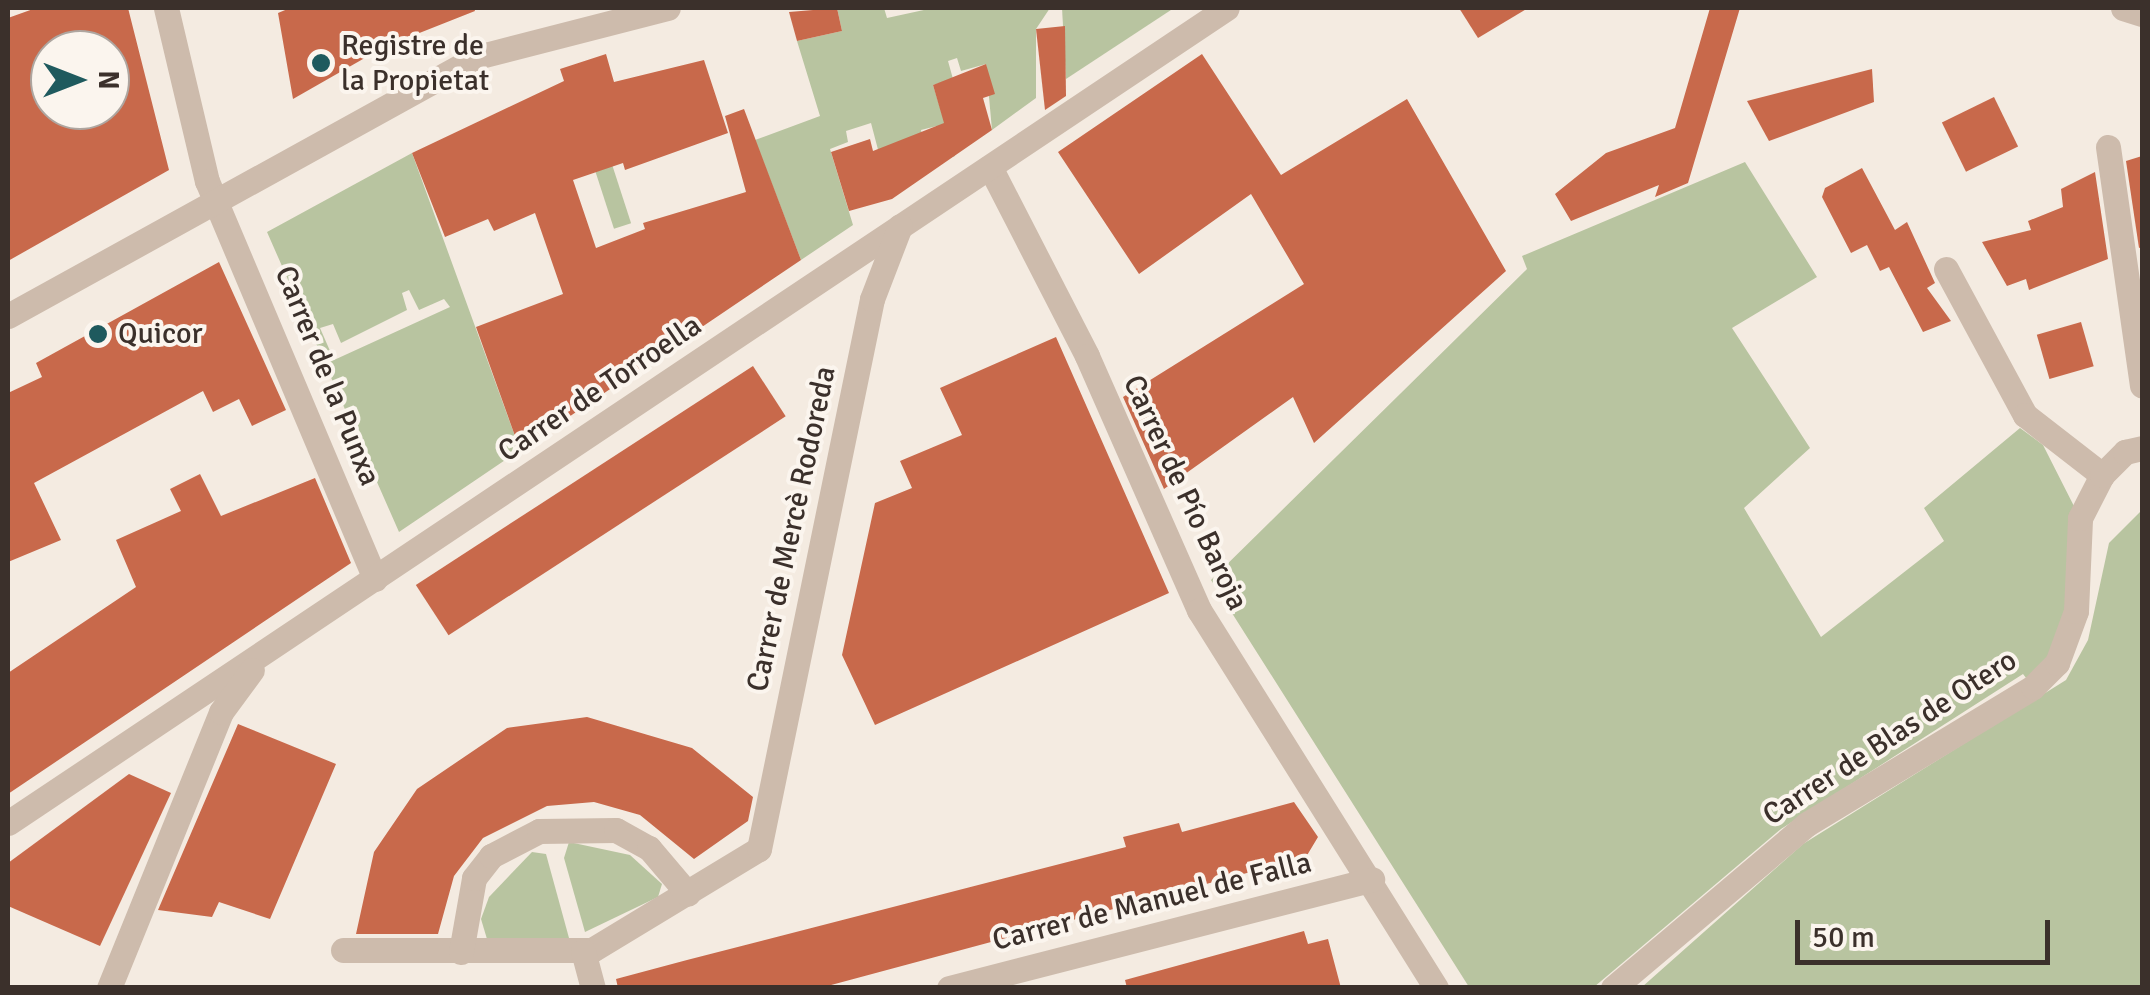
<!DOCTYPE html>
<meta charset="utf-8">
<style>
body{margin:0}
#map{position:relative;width:2150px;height:995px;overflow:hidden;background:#f4ebe1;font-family:Signika,sans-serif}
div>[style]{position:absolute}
.green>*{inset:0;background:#b8c4a0;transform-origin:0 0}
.building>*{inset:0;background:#c8694b;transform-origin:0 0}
.minor>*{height:25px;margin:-12.5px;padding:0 12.5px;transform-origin:12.5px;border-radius:12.5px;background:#cdbbac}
.dots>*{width:28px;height:28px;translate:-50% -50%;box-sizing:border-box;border:5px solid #fbf5ee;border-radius:50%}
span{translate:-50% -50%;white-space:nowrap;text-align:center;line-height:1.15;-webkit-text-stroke:8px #fbf5ee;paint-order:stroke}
.poi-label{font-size:30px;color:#3b302b}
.left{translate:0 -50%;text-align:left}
.street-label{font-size:30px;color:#3b302b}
.frame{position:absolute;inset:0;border:10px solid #3b302b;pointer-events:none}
.north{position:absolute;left:30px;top:30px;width:100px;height:100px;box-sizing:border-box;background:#fbf5ee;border:2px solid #aea6a0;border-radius:50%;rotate:90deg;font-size:28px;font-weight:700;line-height:40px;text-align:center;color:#3b302b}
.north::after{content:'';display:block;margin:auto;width:35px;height:45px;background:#1f5a5e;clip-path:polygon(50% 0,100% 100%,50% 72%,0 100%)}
.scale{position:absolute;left:1795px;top:920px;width:255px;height:45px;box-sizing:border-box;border:5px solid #3b302b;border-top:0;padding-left:12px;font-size:30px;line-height:35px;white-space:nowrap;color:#3b302b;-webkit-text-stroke:8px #fbf5ee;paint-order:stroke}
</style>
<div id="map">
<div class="green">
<div style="clip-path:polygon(837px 8px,884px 8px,887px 18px,933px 8px,1050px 8px,1036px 29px,1036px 98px,992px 130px,986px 64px,961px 71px,957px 58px,948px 61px,953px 79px,933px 85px,955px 156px,947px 159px,937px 126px,921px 130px,931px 170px,891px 199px,871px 123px,846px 131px,848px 142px,830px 149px,853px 225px,801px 260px,755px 140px,820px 116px,797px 41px,842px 31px)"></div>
<div style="clip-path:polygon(1062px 8px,1174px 8px,1066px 79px)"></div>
<div style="left:607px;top:149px;width:78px;height:18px;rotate:72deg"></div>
<div style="clip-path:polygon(evenodd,412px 153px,520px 450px,399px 532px,267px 232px,412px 153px,409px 290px,419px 310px,444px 299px,450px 307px,334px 360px,320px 328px,333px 324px,341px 343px,407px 310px,402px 293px,409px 290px)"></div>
<div style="clip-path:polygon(1745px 162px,1817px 277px,1732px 328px,1810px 448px,1744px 508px,1821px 637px,1944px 541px,1924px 508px,2020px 428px,2043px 445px,2080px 518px,2076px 611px,2033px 687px,2023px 674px,1781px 829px,1594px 987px,1469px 987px,1211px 580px,1527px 269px,1522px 256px)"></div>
<div style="clip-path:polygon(2142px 510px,2142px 987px,1642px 987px,1803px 844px,2066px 680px,2088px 640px,2109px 543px)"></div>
<div style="clip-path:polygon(569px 842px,630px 855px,662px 884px,658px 897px,585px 932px,564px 858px)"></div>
<div style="clip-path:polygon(532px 852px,546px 854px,569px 938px,487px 939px,481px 919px,489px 897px)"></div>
</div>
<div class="building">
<div style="clip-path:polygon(evenodd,36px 8px,128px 8px,169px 170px,8px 261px,8px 18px,36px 8px,50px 50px,110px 50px,110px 110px,50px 110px,50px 50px)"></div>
<div style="clip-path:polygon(290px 8px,474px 8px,475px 11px,384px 47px,293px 99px,278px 13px)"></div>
<div style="clip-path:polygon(837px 8px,842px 31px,797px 41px,789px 12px)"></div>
<div style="clip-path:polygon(1459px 8px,1528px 8px,1478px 38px)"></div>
<div style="clip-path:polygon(1710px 8px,1740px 8px,1688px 183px,1655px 197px,1659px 185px,1571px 221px,1555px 194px,1606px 153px,1675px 128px)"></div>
<div style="clip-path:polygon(1065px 26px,1066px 96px,1045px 110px,1036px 29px)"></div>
<div style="clip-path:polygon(606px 54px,614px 82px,704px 60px,728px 133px,625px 170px,623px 163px,573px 180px,596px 248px,645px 229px,643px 223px,746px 192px,725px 116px,744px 109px,801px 260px,520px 450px,476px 327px,563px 294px,535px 213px,494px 231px,488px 219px,445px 237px,412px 153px,564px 81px,560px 69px)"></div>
<div style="clip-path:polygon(1202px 54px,1281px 175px,1407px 99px,1506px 271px,1314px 443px,1293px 397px,1164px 489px,1123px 397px,1304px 284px,1251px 194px,1139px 274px,1058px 152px)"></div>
<div style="clip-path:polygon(986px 64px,995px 94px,983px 98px,992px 130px,892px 199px,849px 211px,831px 152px,870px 139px,873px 151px,944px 123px,933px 85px)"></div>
<div style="clip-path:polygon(1872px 69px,1874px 102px,1769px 141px,1747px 101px)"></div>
<div style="left:1994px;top:97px;width:55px;height:58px;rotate:64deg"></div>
<div style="clip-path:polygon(2142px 156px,2142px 247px,2139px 248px,2126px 161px)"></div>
<div style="clip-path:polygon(1862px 168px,1895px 230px,1907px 222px,1935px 283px,1927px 288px,1951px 321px,1923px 332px,1889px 267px,1880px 271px,1867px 245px,1851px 253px,1822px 197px,1825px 188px)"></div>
<div style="clip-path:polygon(2095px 172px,2108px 259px,2029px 290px,2026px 279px,2007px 286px,1982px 242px,2031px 230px,2028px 221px,2063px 207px,2061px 189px)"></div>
<div style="clip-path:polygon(219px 262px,286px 410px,252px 426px,239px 399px,213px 412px,203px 391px,34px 483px,61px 540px,8px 562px,8px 393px,42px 377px,36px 363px)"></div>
<div style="left:2081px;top:322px;width:46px;height:46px;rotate:74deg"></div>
<div style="clip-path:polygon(1056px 337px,1169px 593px,875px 725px,842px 655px,875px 503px,912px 488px,900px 461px,962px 435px,940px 388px)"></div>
<div style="left:753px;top:366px;width:60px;height:402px;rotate:57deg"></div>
<div style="clip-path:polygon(200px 474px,221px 516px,315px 478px,351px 563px,8px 794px,8px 673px,136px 587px,116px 540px,181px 511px,170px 489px)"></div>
<div style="clip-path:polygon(587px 717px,692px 748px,753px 797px,748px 821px,694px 859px,640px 815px,594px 802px,547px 806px,483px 838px,454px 876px,438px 934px,356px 934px,374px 852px,417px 789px,507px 728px)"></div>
<div style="clip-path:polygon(238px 724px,336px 764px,270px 919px,219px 902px,212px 917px,158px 910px)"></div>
<div style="clip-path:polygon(129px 774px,171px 793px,100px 946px,8px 906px,8px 863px)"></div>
<div style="clip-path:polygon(1294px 802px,1318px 837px,1306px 857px,820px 988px,618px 988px,616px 979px,687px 960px,1126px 847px,1123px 837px,1179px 823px,1182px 832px)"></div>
<div style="clip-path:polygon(1304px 931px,1308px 944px,1328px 939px,1341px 988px,1127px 988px,1125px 980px)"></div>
</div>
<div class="minor">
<div style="left:166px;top:8px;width:178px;rotate:76.7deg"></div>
<div style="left:207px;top:181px;width:432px;rotate:67.1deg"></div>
<div style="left:2123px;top:8px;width:20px;rotate:18deg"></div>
<div style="left:2108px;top:147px;width:241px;rotate:81.9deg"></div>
<div style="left:990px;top:167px;width:212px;rotate:62.8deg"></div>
<div style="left:1087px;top:356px;width:278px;rotate:66.2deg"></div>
<div style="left:1199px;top:610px;width:446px;rotate:57.9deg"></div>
<div style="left:1946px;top:269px;width:166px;rotate:61.6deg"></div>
<div style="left:2025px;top:415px;width:98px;rotate:37.9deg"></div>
<div style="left:8px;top:316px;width:536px;rotate:-28.91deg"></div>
<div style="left:477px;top:57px;width:197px;rotate:-14.4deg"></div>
<div style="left:8px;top:823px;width:1466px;rotate:-33.77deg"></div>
<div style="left:343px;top:950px;width:249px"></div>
<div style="left:592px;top:950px;width:195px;rotate:-31.2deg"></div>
<div style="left:759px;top:849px;width:561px;rotate:-78.39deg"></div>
<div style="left:872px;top:299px;width:78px;rotate:-69deg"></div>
<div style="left:583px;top:951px;width:38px;rotate:75deg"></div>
<div style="left:461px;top:952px;width:75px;rotate:-80deg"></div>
<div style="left:474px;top:878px;width:28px;rotate:-52deg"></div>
<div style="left:491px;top:856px;width:54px;rotate:-27.5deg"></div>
<div style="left:539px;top:831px;width:77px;rotate:-0.7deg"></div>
<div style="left:616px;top:830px;width:38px;rotate:29deg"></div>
<div style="left:649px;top:848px;width:60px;rotate:49.7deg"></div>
<div style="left:109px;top:988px;width:298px;rotate:-67.9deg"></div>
<div style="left:221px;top:712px;width:52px;rotate:-53.6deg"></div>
<div style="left:949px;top:988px;width:437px;rotate:-14.4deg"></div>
<div style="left:1613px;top:988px;width:254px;rotate:-40.2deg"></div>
<div style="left:1807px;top:824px;width:264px;rotate:-31.2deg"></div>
<div style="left:2033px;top:687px;width:34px;rotate:-45deg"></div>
<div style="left:2057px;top:663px;width:55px;rotate:-69.9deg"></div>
<div style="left:2076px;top:611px;width:93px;rotate:-87.5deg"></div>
<div style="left:2080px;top:518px;width:48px;rotate:-62.9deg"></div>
<div style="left:2102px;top:475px;width:33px;rotate:-45deg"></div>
<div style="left:2125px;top:452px;width:17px;rotate:-13deg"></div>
</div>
<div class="dots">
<div style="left:321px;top:63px;background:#1f5a5e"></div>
<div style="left:98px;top:334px;background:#1f5a5e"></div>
</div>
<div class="poi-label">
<span class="left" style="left:341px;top:63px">Registre de<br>la Propietat</span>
<span class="left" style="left:118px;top:334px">Quicor</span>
</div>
<div class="street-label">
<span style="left:327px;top:376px;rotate:68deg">Carrer de la Punxa</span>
<span style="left:600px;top:389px;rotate:-34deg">Carrer de Torroella</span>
<span style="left:1185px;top:493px;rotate:65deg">Carrer de Pío Baroja</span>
<span style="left:792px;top:529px;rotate:-78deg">Carrer de Mercè Rodoreda</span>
<span style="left:1890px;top:738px;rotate:-33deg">Carrer de Blas de Otero</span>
<span style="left:1152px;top:902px;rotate:-14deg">Carrer de Manuel de Falla</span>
</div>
<div class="frame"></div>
<div class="north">N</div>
<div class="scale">50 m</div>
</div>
